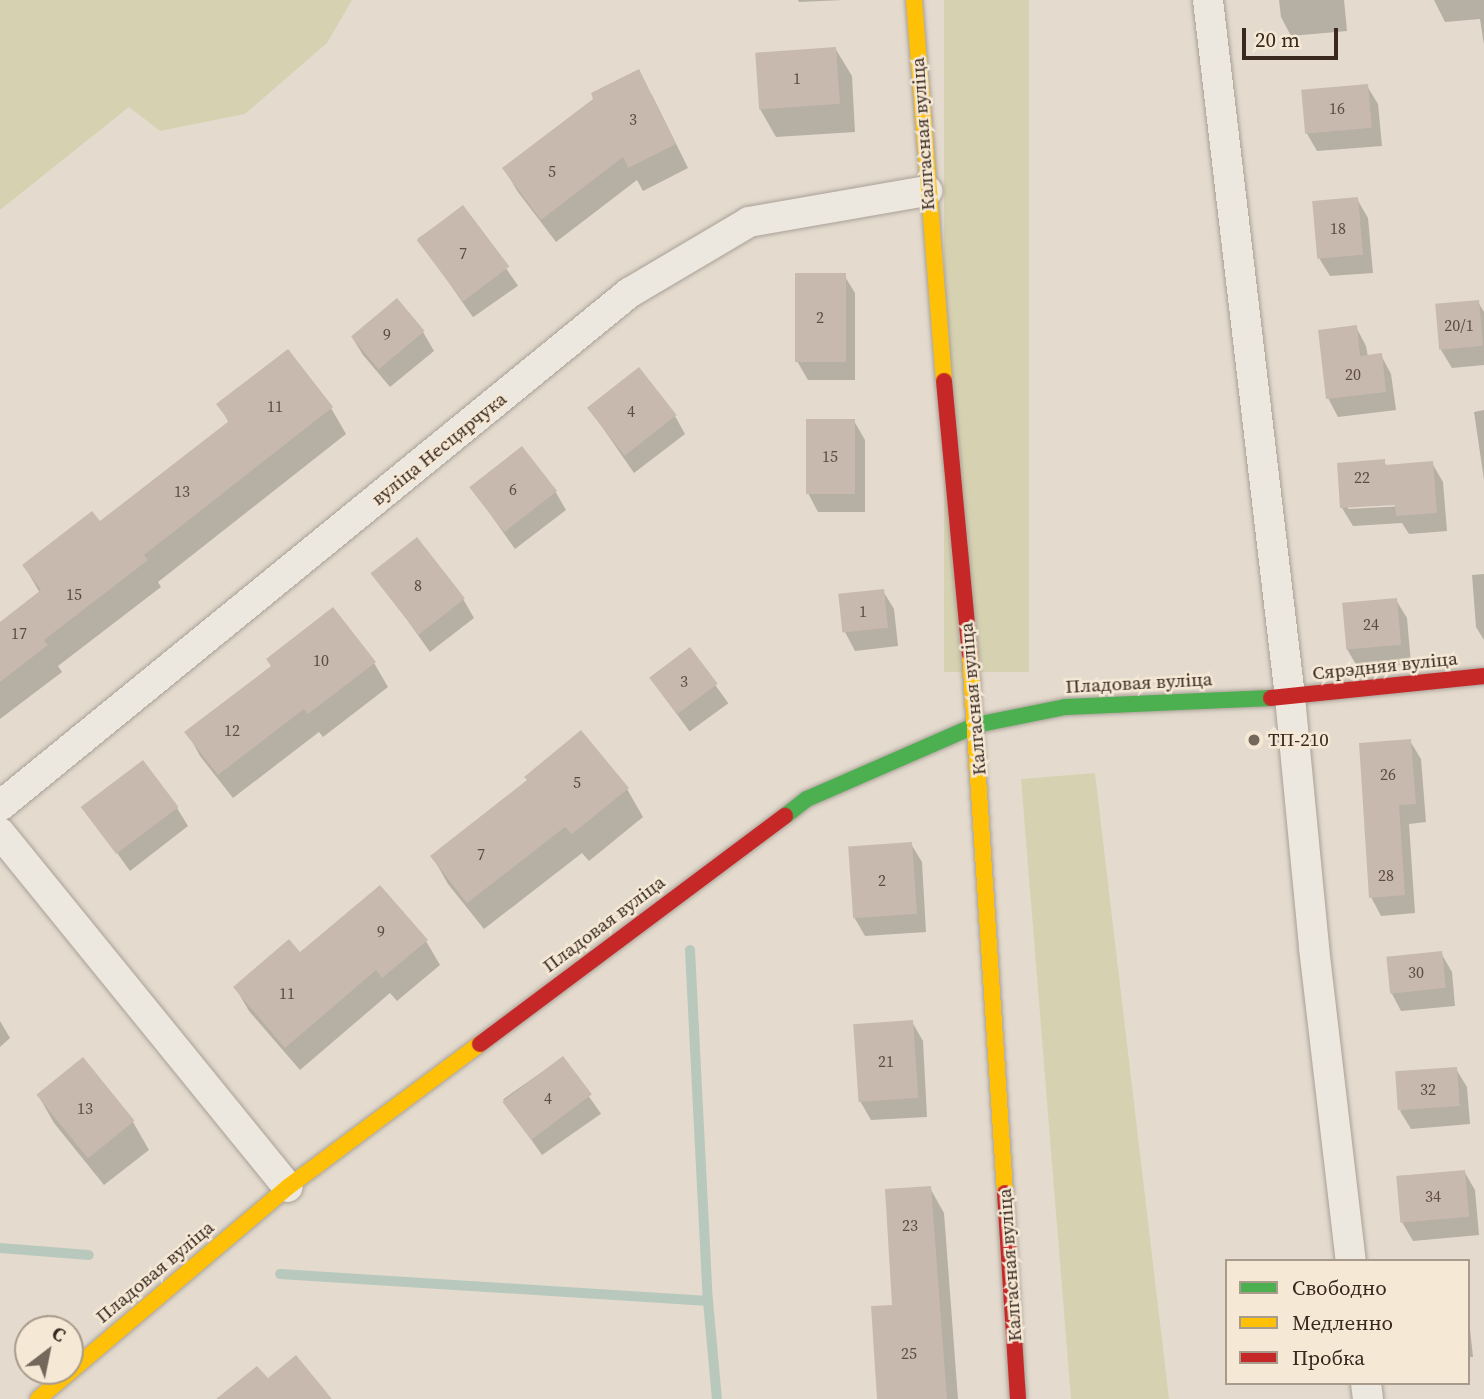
<!DOCTYPE html>
<meta charset="utf-8">
<style>
body{margin:0}
#map{position:relative;width:1484px;height:1399px;overflow:hidden;background:#e4dbce;font-family:"Source Serif 4",serif}
div>[style]{position:absolute}
.green>*{inset:0;background:#d6d2b1;transform-origin:0 0}
.shadow>*{inset:0;background:#0003;transform-origin:0 0}
.stream>*{height:10px;margin:-5px;padding:0 5px;transform-origin:5px;border-radius:5px;background:#b9c8bd}
.building>*{inset:0;background:#c8b9af;transform-origin:0 0}
.roads{filter:drop-shadow(0 0 2px #a9a097) drop-shadow(0 0 2px #a9a097)}
.street>*{height:30px;margin:-15px;padding:0 15px;transform-origin:15px;border-radius:15px;background:#ece7df}
.fast>*{height:16px;margin:-8px;padding:0 8px;transform-origin:8px;border-radius:8px;background:#4caf50}
.slow>*{height:16px;margin:-8px;padding:0 8px;transform-origin:8px;border-radius:8px;background:#ffc107}
.jam>*{height:16px;margin:-8px;padding:0 8px;transform-origin:8px;border-radius:8px;background:#c62828}
.dots>*{width:19px;height:19px;translate:-50% -50%;box-sizing:border-box;border:4px solid #f5e8d5;border-radius:50%}
span{translate:-50% -50%;white-space:nowrap;text-align:center;line-height:1.15;-webkit-text-stroke:5px #f5e8d5;paint-order:stroke}
.number-label{font-size:16px;color:#5c4c43}
.number-label span{-webkit-text-stroke-width:0}
.street-label{font-size:19px;color:#38281f}
.poi-label{font-size:19px;color:#38281f}
.left{translate:0 -50%;text-align:left}
.legend{position:absolute;left:1225px;top:1259px;width:245px;height:126px;box-sizing:border-box;background:#f5e8d5;border:2px solid #a99b8c;margin:0;padding:9px 12px;list-style:none;font-size:21px;color:#38281f}
.legend li{display:flex;align-items:center;gap:14px;height:35px}
.legend b{width:35px;border:2px solid #a99b8c}
.north{position:absolute;left:14px;top:1315px;width:70px;height:70px;box-sizing:border-box;background:#f5e8d5;border:2px solid #a99b8c;border-radius:50%;rotate:32deg;font-size:19px;font-weight:700;line-height:28px;text-align:center;color:#38281f}
.north::after{content:'';display:block;margin:auto;width:24px;height:32px;background:#74675c;clip-path:polygon(50% 0,100% 100%,50% 72%,0 100%)}
.scale{position:absolute;left:1242px;top:28px;width:96px;height:32px;box-sizing:border-box;border:4px solid #38281f;border-top:0;padding-left:9px;font-size:21px;line-height:24px;white-space:nowrap;color:#38281f;-webkit-text-stroke:5px #f5e8d5;paint-order:stroke}
</style>
<div id="map">
<div class="green">
<div style="clip-path:polygon(0 0,352px 0,327px 43px,245px 114px,160px 131px,129px 107px,0 210px)"></div>
<div style="left:944px;top:0;width:85px;height:672px"></div>
<div style="clip-path:polygon(1095px 773px,1169px 1399px,1071px 1399px,1021px 779px)"></div>
</div>
<div class="shadow">
<div style="clip-path:polygon(798px 0,843px 0,799px 2px)"></div>
<div style="clip-path:polygon(1279px 0,1344px 0,1347px 31px,1291px 36px,1281px 17px)"></div>
<div style="clip-path:polygon(1434px 0,1484px 0,1484px 45px,1480px 19px,1445px 22px)"></div>
<div style="clip-path:polygon(835px 48px,852px 76px,855px 132px,776px 137px,760px 109px)"></div>
<div style="clip-path:polygon(1367px 86px,1378px 104px,1382px 146px,1317px 151px,1306px 132px)"></div>
<div style="clip-path:polygon(652px 95px,688px 168px,643px 191px,637px 180px,556px 242px,518px 192px,504px 169px)"></div>
<div style="clip-path:polygon(1357px 199px,1368px 218px,1373px 273px,1330px 276px,1319px 258px,1314px 203px)"></div>
<div style="left:463px;top:207px;width:96px;height:55px;rotate:55deg"></div>
<div style="clip-path:polygon(844px 275px,855px 293px,855px 380px,808px 380px,797px 361px)"></div>
<div style="clip-path:polygon(1478px 302px,1484px 312px,1484px 365px,1452px 368px,1441px 350px)"></div>
<div style="clip-path:polygon(1356px 327px,1366px 346px,1368px 357px,1381px 355px,1391px 374px,1396px 410px,1338px 417px,1328px 398px)"></div>
<div style="clip-path:polygon(423px 332px,434px 351px,390px 387px,363px 355px,352px 337px)"></div>
<div style="clip-path:polygon(219px 405px,331px 408px,346px 434px,158px 582px,161px 587px,58px 666px,62px 672px,0 719px,0 624px,40px 593px,24px 566px,99px 523px,229px 423px)"></div>
<div style="clip-path:polygon(589px 408px,675px 416px,685px 434px,634px 473px)"></div>
<div style="clip-path:polygon(1484px 410px,1484px 480px,1474px 412px)"></div>
<div style="clip-path:polygon(854px 421px,865px 440px,865px 512px,818px 512px,808px 493px)"></div>
<div style="clip-path:polygon(evenodd,1384px 461px,1387px 467px,1432px 463px,1443px 482px,1447px 531px,1409px 534px,1402px 523px,1353px 526px,1342px 508px,1384px 461px,1404px 502px,1404px 506px,1348px 509px,1348px 506px,1404px 502px)"></div>
<div style="clip-path:polygon(471px 487px,555px 491px,566px 510px,515px 549px)"></div>
<div style="clip-path:polygon(373px 572px,463px 599px,474px 618px,430px 652px)"></div>
<div style="clip-path:polygon(1484px 574px,1484px 640px,1476px 627px,1472px 575px)"></div>
<div style="clip-path:polygon(883px 591px,894px 609px,898px 646px,855px 651px,845px 632px)"></div>
<div style="clip-path:polygon(1396px 600px,1407px 618px,1411px 664px,1358px 668px,1347px 649px)"></div>
<div style="left:689px;top:649px;width:67px;height:48px;rotate:54deg"></div>
<div style="clip-path:polygon(374px 663px,388px 687px,323px 737px,319px 732px,233px 798px,200px 756px,187px 732px)"></div>
<div style="clip-path:polygon(1410px 741px,1421px 759px,1426px 822px,1409px 824px,1415px 913px,1381px 916px,1371px 897px)"></div>
<div style="clip-path:polygon(627px 789px,643px 817px,589px 861px,582px 853px,484px 929px,448px 884px,432px 856px)"></div>
<div style="clip-path:polygon(84px 807px,177px 808px,188px 826px,130px 871px)"></div>
<div style="clip-path:polygon(911px 844px,922px 862px,926px 932px,865px 936px,854px 917px)"></div>
<div style="clip-path:polygon(426px 941px,440px 965px,397px 1001px,390px 993px,300px 1070px,249px 1011px,235px 987px,300px 955px)"></div>
<div style="clip-path:polygon(1441px 953px,1452px 972px,1455px 1006px,1401px 1011px,1391px 992px)"></div>
<div style="clip-path:polygon(0 1021px,10px 1038px,0 1047px)"></div>
<div style="clip-path:polygon(912px 1022px,923px 1041px,927px 1117px,871px 1120px,860px 1101px)"></div>
<div style="left:562px;top:1058px;width:68px;height:72px;rotate:55deg"></div>
<div style="clip-path:polygon(1456px 1069px,1467px 1087px,1470px 1124px,1411px 1129px,1400px 1111px)"></div>
<div style="clip-path:polygon(38px 1095px,133px 1122px,149px 1150px,104px 1185px,54px 1123px)"></div>
<div style="clip-path:polygon(1464px 1171px,1475px 1190px,1479px 1235px,1413px 1241px,1402px 1222px,1398px 1176px)"></div>
<div style="clip-path:polygon(930px 1188px,944px 1213px,958px 1399px,878px 1399px,894px 1306px)"></div>
<div style="clip-path:polygon(1468px 1310px,1473px 1357px,1468px 1357px)"></div>
</div>
<div class="stream">
<div style="left:690px;top:950px;width:351px;rotate:87.1deg"></div>
<div style="left:708px;top:1301px;width:98px;rotate:84.8deg"></div>
<div style="left:0;top:1248px;width:89px;rotate:4.5deg"></div>
<div style="left:280px;top:1274px;width:429px;rotate:3.6deg"></div>
</div>
<div class="building">
<div style="left:836px;top:47px;width:57px;height:81px;rotate:86deg"></div>
<div style="clip-path:polygon(639px 69px,676px 144px,628px 168px,623px 157px,541px 220px,502px 168px,593px 99px,591px 93px)"></div>
<div style="left:1368px;top:84px;width:44px;height:67px;rotate:85deg"></div>
<div style="left:1358px;top:197px;width:58px;height:46px;rotate:85deg"></div>
<div style="left:463px;top:205px;width:77px;height:58px;rotate:53deg"></div>
<div style="left:795px;top:273px;width:51px;height:89px"></div>
<div style="left:397px;top:298px;width:43px;height:60px;rotate:50deg"></div>
<div style="left:1479px;top:300px;width:46px;height:44px;rotate:85deg"></div>
<div style="clip-path:polygon(1357px 325px,1360px 356px,1382px 353px,1386px 392px,1326px 399px,1318px 330px)"></div>
<div style="clip-path:polygon(288px 349px,333px 407px,144px 555px,148px 560px,44px 640px,48px 645px,0 682px,0 622px,41px 590px,22px 565px,92px 511px,100px 521px,229px 421px,216px 404px)"></div>
<div style="left:639px;top:367px;width:61px;height:66px;rotate:52deg"></div>
<div style="left:806px;top:419px;width:49px;height:75px"></div>
<div style="left:522px;top:446px;width:57px;height:67px;rotate:52deg"></div>
<div style="clip-path:polygon(1385px 459px,1385px 465px,1433px 461px,1437px 513px,1396px 516px,1395px 505px,1340px 508px,1337px 463px)"></div>
<div style="left:417px;top:537px;width:78px;height:59px;rotate:52deg"></div>
<div style="left:884px;top:589px;width:39px;height:46px;rotate:84deg"></div>
<div style="left:1397px;top:598px;width:47px;height:55px;rotate:85deg"></div>
<div style="clip-path:polygon(333px 607px,376px 662px,308px 714px,304px 709px,218px 775px,184px 732px,271px 666px,266px 659px)"></div>
<div style="left:690px;top:647px;width:46px;height:51px;rotate:53deg"></div>
<div style="clip-path:polygon(581px 730px,629px 788px,572px 834px,565px 827px,467px 903px,430px 856px,527px 780px,524px 777px)"></div>
<div style="clip-path:polygon(1411px 739px,1416px 804px,1399px 805px,1405px 895px,1369px 898px,1359px 743px)"></div>
<div style="left:143px;top:760px;width:59px;height:78px;rotate:53deg"></div>
<div style="left:912px;top:842px;width:72px;height:64px;rotate:86deg"></div>
<div style="clip-path:polygon(380px 885px,428px 940px,382px 978px,376px 970px,285px 1048px,233px 987px,289px 939px,300px 952px)"></div>
<div style="left:1442px;top:951px;width:37px;height:56px;rotate:84deg"></div>
<div style="left:913px;top:1020px;width:78px;height:60px;rotate:86deg"></div>
<div style="left:563px;top:1056px;width:48px;height:76px;rotate:53deg"></div>
<div style="left:83px;top:1057px;width:82px;height:60px;rotate:51deg"></div>
<div style="left:1457px;top:1067px;width:39px;height:62px;rotate:86deg"></div>
<div style="left:1465px;top:1170px;width:47px;height:69px;rotate:85deg"></div>
<div style="clip-path:polygon(931px 1186px,947px 1399px,877px 1399px,871px 1306px,892px 1305px,885px 1189px)"></div>
<div style="clip-path:polygon(296px 1355px,332px 1399px,216px 1399px,257px 1366px,268px 1378px)"></div>
</div>
<div class="roads">
<div class="street">
<div style="left:1208px;top:0;width:702px;rotate:83.29deg"></div>
<div style="left:1290px;top:697px;width:252px;rotate:84.5deg"></div>
<div style="left:1314px;top:948px;width:315px;rotate:83.3deg"></div>
<div style="left:0;top:806px;width:812px;rotate:-39.2deg"></div>
<div style="left:629px;top:293px;width:139px;rotate:-30.6deg"></div>
<div style="left:749px;top:222px;width:181px;rotate:-9.9deg"></div>
<div style="left:0;top:833px;width:456px;rotate:50.9deg"></div>
<div style="left:1366px;top:1383px;width:16px;rotate:83deg"></div>
</div>
<div class="fast">
<div style="left:785px;top:816px;width:28px;rotate:-38deg"></div>
<div style="left:807px;top:799px;width:184px;rotate:-23.6deg"></div>
<div style="left:976px;top:725px;width:91px;rotate:-11.4deg"></div>
<div style="left:1065px;top:707px;width:206px;rotate:-2.5deg"></div>
</div>
<div class="slow">
<div style="left:914px;top:0;width:382px;rotate:85.5deg"></div>
<div style="left:970px;top:654px;width:540px;rotate:86.28deg"></div>
<div style="left:38px;top:1399px;width:328px;rotate:-40.3deg"></div>
<div style="left:288px;top:1187px;width:239px;rotate:-36.7deg"></div>
</div>
<div class="jam">
<div style="left:944px;top:381px;width:274px;rotate:84.6deg"></div>
<div style="left:1271px;top:698px;width:214px;rotate:-5.9deg"></div>
<div style="left:480px;top:1044px;width:381px;rotate:-36.8deg"></div>
<div style="left:1005px;top:1193px;width:206px;rotate:86.4deg"></div>
</div>
</div>
<div class="dots">
<div style="left:1254px;top:740px;background:#74675c"></div>
</div>
<div class="number-label">
<span style="left:797px;top:78px">1</span>
<span style="left:1337px;top:108px">16</span>
<span style="left:633px;top:119px">3</span>
<span style="left:552px;top:171px">5</span>
<span style="left:1338px;top:228px">18</span>
<span style="left:463px;top:253px">7</span>
<span style="left:820px;top:317px">2</span>
<span style="left:1459px;top:325px">20/1</span>
<span style="left:387px;top:334px">9</span>
<span style="left:1353px;top:374px">20</span>
<span style="left:275px;top:406px">11</span>
<span style="left:631px;top:411px">4</span>
<span style="left:830px;top:456px">15</span>
<span style="left:1362px;top:477px">22</span>
<span style="left:513px;top:489px">6</span>
<span style="left:182px;top:491px">13</span>
<span style="left:418px;top:585px">8</span>
<span style="left:74px;top:594px">15</span>
<span style="left:863px;top:611px">1</span>
<span style="left:1371px;top:624px">24</span>
<span style="left:19px;top:633px">17</span>
<span style="left:321px;top:660px">10</span>
<span style="left:684px;top:681px">3</span>
<span style="left:232px;top:730px">12</span>
<span style="left:1388px;top:774px">26</span>
<span style="left:577px;top:782px">5</span>
<span style="left:481px;top:854px">7</span>
<span style="left:1386px;top:875px">28</span>
<span style="left:882px;top:880px">2</span>
<span style="left:381px;top:931px">9</span>
<span style="left:1416px;top:972px">30</span>
<span style="left:287px;top:993px">11</span>
<span style="left:886px;top:1061px">21</span>
<span style="left:1428px;top:1089px">32</span>
<span style="left:548px;top:1098px">4</span>
<span style="left:85px;top:1108px">13</span>
<span style="left:1433px;top:1196px">34</span>
<span style="left:910px;top:1225px">23</span>
<span style="left:909px;top:1353px">25</span>
</div>
<div class="street-label">
<span style="left:923px;top:134px;rotate:-94deg">Калгасная вуліца</span>
<span style="left:439px;top:449px;rotate:-39deg">вуліца Несцярчука</span>
<span style="left:1385px;top:666px;rotate:-6deg">Сярэдняя вуліца</span>
<span style="left:1139px;top:683px;rotate:-3deg">Пладовая вуліца</span>
<span style="left:973px;top:699px;rotate:-95deg">Калгасная вуліца</span>
<span style="left:604px;top:924px;rotate:-37deg">Пладовая вуліца</span>
<span style="left:1010px;top:1265px;rotate:-94deg">Калгасная вуліца</span>
<span style="left:155px;top:1272px;rotate:-40deg">Пладовая вуліца</span>
</div>
<div class="poi-label">
<span class="left" style="left:1268px;top:740px">ТП-210</span>
</div>
<ul class="legend">
<li><b style="height:9px;background:#4caf50"></b>Свободно</li>
<li><b style="height:9px;background:#ffc107"></b>Медленно</li>
<li><b style="height:9px;background:#c62828"></b>Пробка</li>
</ul>
<div class="north">С</div>
<div class="scale">20 m</div>
</div>
